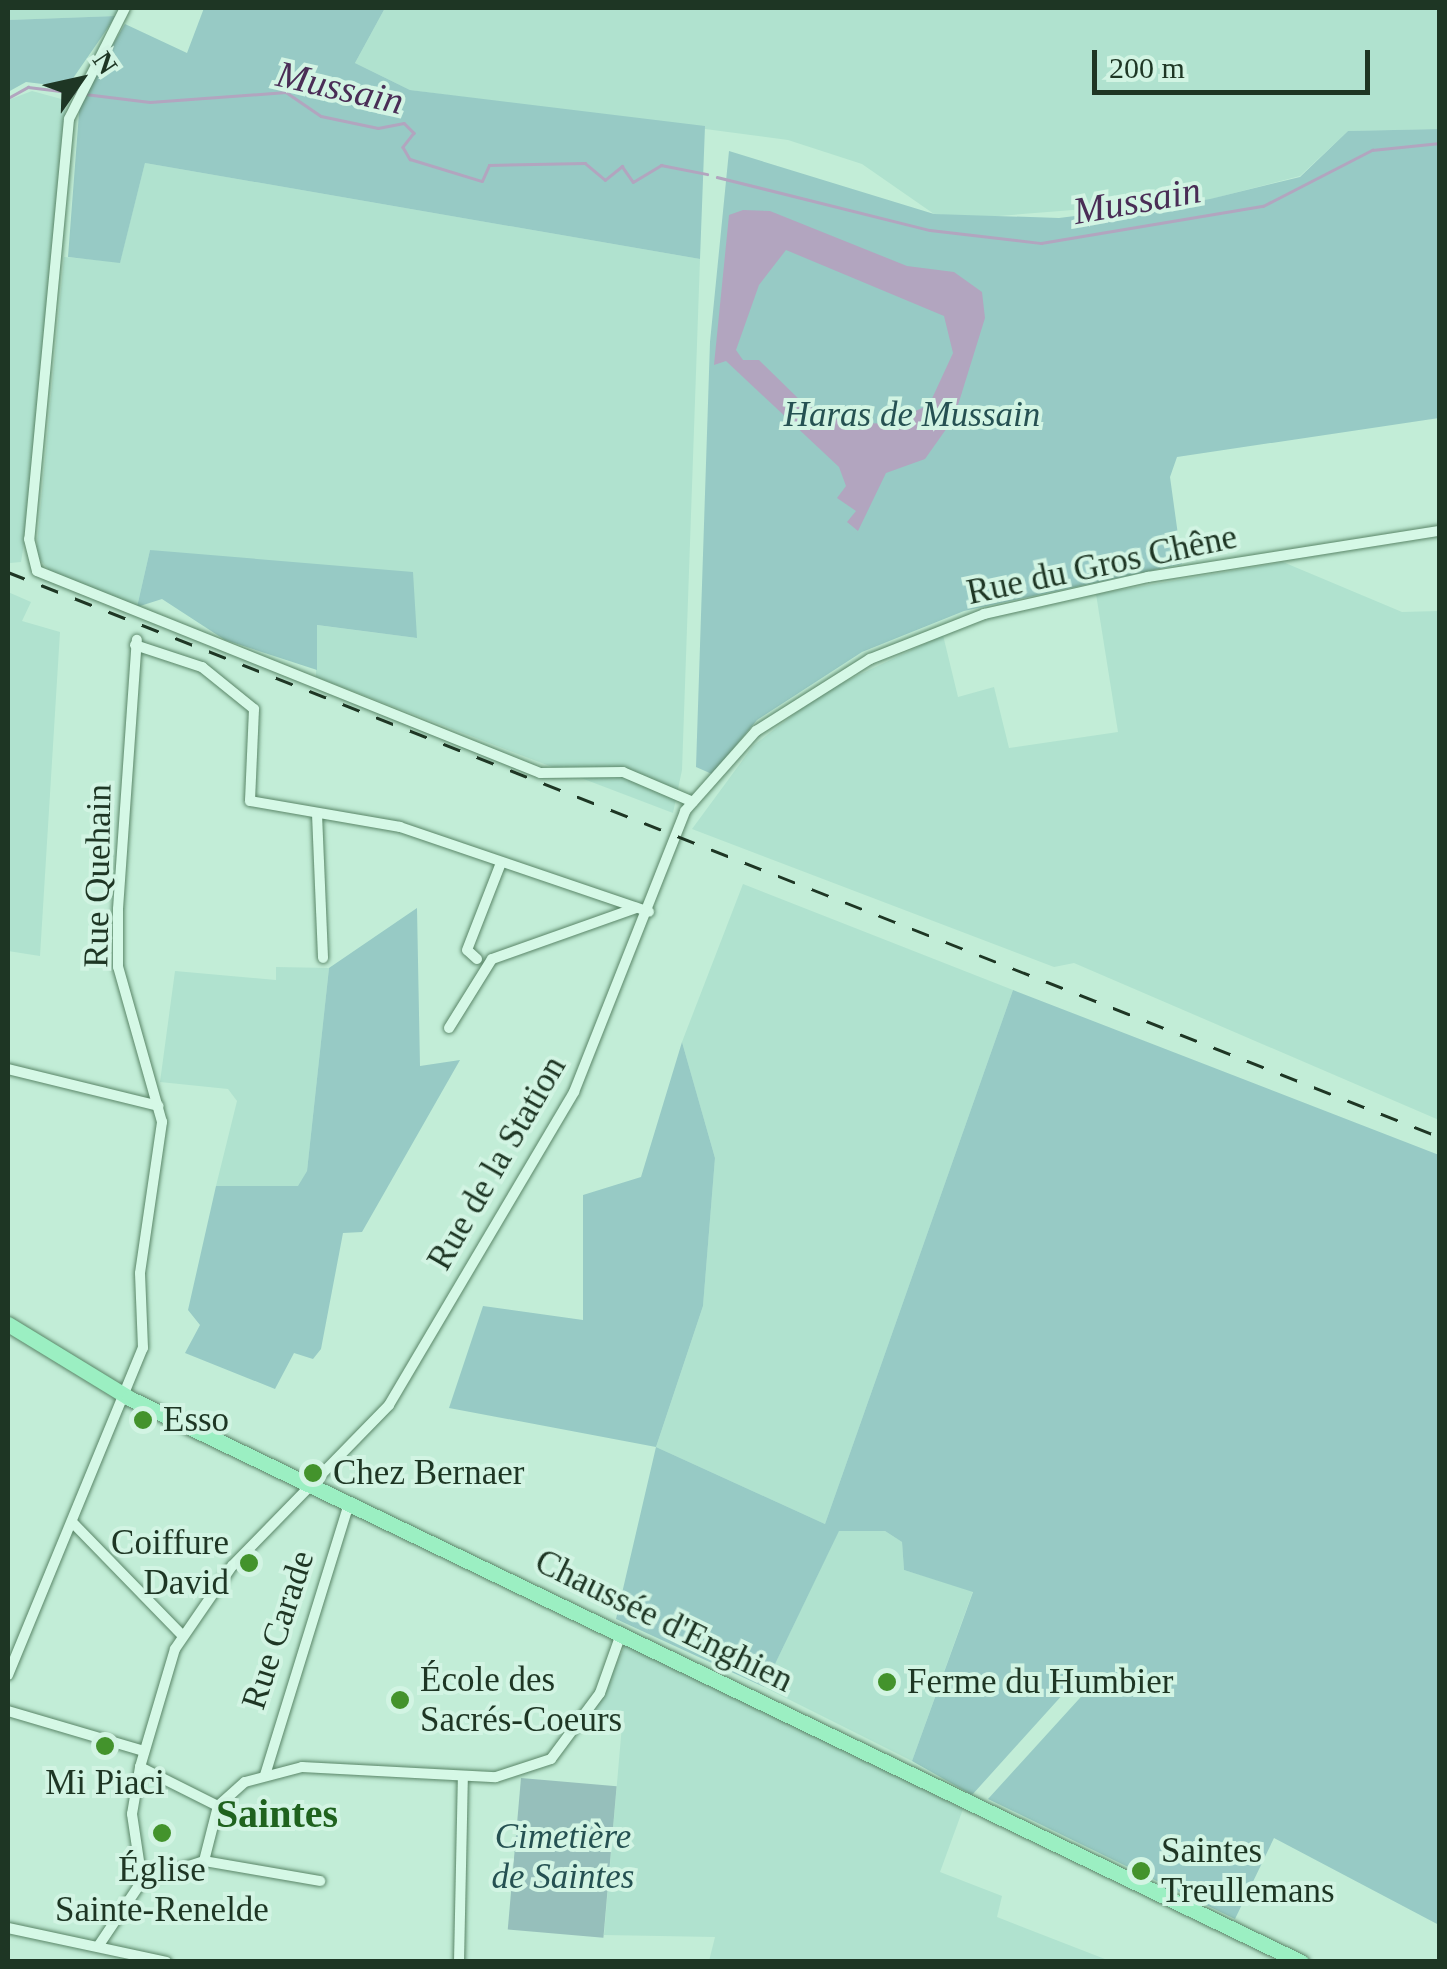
<!DOCTYPE html>
<meta charset="utf-8">
<style>
body{margin:0}
#map{position:relative;width:1447px;height:1969px;overflow:hidden;background:#c2edd7;font-family:"Times New Roman",serif}
div>[style]{position:absolute}
.farmland>*{inset:0;background:#b0e2cf}
.green>*{inset:0;background:#97cac5}
.cemetery>*{inset:0;background:#96bfbb;transform-origin:0 0}
.water>*{inset:0;background:#b2a5bf}
.stream>*{height:2.5px;margin:-1.25px;padding:0 1.25px;transform-origin:1.25px;border-radius:1.25px;background:#b2a5bf}
.roads{filter:drop-shadow(0 0 2px #5a8668) drop-shadow(0 0 2px #5a8668)}
.street>*{height:10px;margin:-5px;padding:0 5px;transform-origin:5px;border-radius:5px;background:#d5f8e6}
.primary>*{height:15px;margin:-7.5px;padding:0 7.5px;transform-origin:7.5px;border-radius:7.5px;background:#9befc2}
.rail>*{height:2.5px;margin-top:-1.25px;transform-origin:0;background:repeating-linear-gradient(90deg,#1e3624 0 18px,transparent 0 36px)}
.dots>*{width:28px;height:28px;translate:-50% -50%;box-sizing:border-box;border:5px solid #d2f4e3;border-radius:50%}
span{translate:-50% -50%;white-space:nowrap;text-align:center;line-height:1.15;-webkit-text-stroke:8px #d2f4e3;paint-order:stroke}
.park-label{font-size:35px;color:#255152;font-style:italic}
.street-label{font-size:35px;color:#1e3624}
.poi-label{font-size:35px;color:#1e3624}
.left{translate:0 -50%;text-align:left}
.right{translate:-100% -50%;text-align:right}
.water-label{font-size:38px;color:#4a2d56;font-style:italic}
.quarter-label{font-size:40px;color:#1f621e;font-weight:700}
.frame{position:absolute;inset:0;border:10px solid #1e3624;pointer-events:none}
.north{position:absolute;left:30px;top:30px;width:100px;height:100px;-webkit-text-stroke:8px #d2f4e3;paint-order:stroke;rotate:56deg;font-size:28px;font-weight:700;line-height:40px;text-align:center;color:#1e3624}
.north::after{content:'';display:block;margin:auto;width:35px;height:45px;background:#1e3624;clip-path:polygon(50% 0,100% 100%,50% 72%,0 100%)}
.scale{position:absolute;left:1092px;top:50px;width:278px;height:45px;box-sizing:border-box;border:5px solid #1e3624;border-top:0;padding-left:12px;font-size:30px;line-height:35px;white-space:nowrap;color:#1e3624;-webkit-text-stroke:8px #d2f4e3;paint-order:stroke}
</style>
<div id="map">
<div class="farmland">
<div style="clip-path:polygon(8px 8px,120px 8px,116px 16px,8px 20px)"></div>
<div style="clip-path:polygon(385px 8px,1439px 8px,1439px 129px,1348px 131px,1300px 176px,1211px 199px,973px 218px,934px 214px,862px 164px,788px 140px,410px 90px,355px 63px)"></div>
<div style="clip-path:polygon(32px 91px,65px 100px,65px 116px,26px 530px,21px 562px,10px 563px,8px 100px)"></div>
<div style="clip-path:polygon(145px 163px,700px 259px,682px 770px,673px 813px,316px 677px,316px 625px,417px 638px,150px 550px,137px 607px,49px 570px,36px 555px,64px 257px,120px 262px)"></div>
<div style="clip-path:polygon(1283px 562px,1402px 612px,1439px 611px,1439px 1120px,1074px 963px,1054px 967px,692px 829px,753px 746px,823px 692px,943px 635px,958px 697px,994px 687px,1009px 748px,1118px 732px,1096px 594px)"></div>
<div style="clip-path:polygon(8px 592px,31px 602px,22px 621px,60px 632px,40px 956px,8px 951px)"></div>
<div style="clip-path:polygon(743px 884px,1013px 990px,825px 1524px,656px 1447px,703px 1306px,715px 1158px,682px 1042px)"></div>
<div style="clip-path:polygon(276px 967px,329px 968px,307px 1171px,299px 1186px,216px 1186px,237px 1101px,228px 1089px,160px 1082px,175px 971px,276px 980px)"></div>
<div style="clip-path:polygon(839px 1530px,885px 1531px,902px 1542px,904px 1570px,973px 1591px,912px 1761px,764px 1687px)"></div>
<div style="clip-path:polygon(627px 1642px,963px 1809px,940px 1872px,1002px 1896px,997px 1917px,1110px 1961px,709px 1961px,715px 1937px,604px 1935px,622px 1725px,593px 1711px)"></div>
</div>
<div class="green">
<div style="clip-path:polygon(204px 8px,385px 8px,355px 63px,410px 90px,705px 126px,700px 259px,145px 163px,120px 263px,68px 257px,80px 100px,125px 24px,187px 53px)"></div>
<div style="clip-path:polygon(116px 16px,67px 87px,26px 82px,8px 92px,8px 20px)"></div>
<div style="clip-path:polygon(1439px 129px,1439px 418px,1177px 457px,1170px 477px,1182px 564px,964px 611px,862px 652px,757px 720px,712px 774px,696px 767px,710px 342px,729px 151px,934px 214px,1059px 218px,1210px 199px,1300px 177px,1348px 131px)"></div>
<div style="clip-path:polygon(150px 550px,413px 572px,417px 638px,317px 625px,317px 670px,225px 640px,162px 599px,137px 607px)"></div>
<div style="clip-path:polygon(417px 908px,420px 1066px,460px 1060px,362px 1232px,343px 1233px,321px 1349px,313px 1359px,294px 1353px,275px 1389px,185px 1353px,200px 1325px,188px 1310px,216px 1186px,298px 1186px,307px 1171px,329px 968px)"></div>
<div style="clip-path:polygon(1013px 990px,1439px 1155px,1439px 1925px,1274px 1838px,1235px 1919px,988px 1799px,1089px 1688px,1084px 1671px,972px 1795px,912px 1761px,973px 1592px,904px 1570px,902px 1542px,885px 1531px,839px 1531px,764px 1687px,616px 1619px,656px 1447px,449px 1408px,483px 1306px,583px 1320px,583px 1195px,641px 1177px,682px 1042px,715px 1158px,703px 1306px,656px 1447px,825px 1524px)"></div>
</div>
<div class="cemetery">
<div style="left:521px;top:1778px;width:96px;height:152px;rotate:5deg"></div>
</div>
<div class="water">
<div style="clip-path:polygon(evenodd,743px 210px,770px 211px,907px 266px,954px 272px,982px 292px,985px 318px,954px 418px,925px 459px,886px 473px,858px 531px,847px 522px,856px 511px,837px 498px,846px 486px,839px 467px,726px 361px,714px 365px,729px 215px,743px 210px,786px 250px,944px 316px,953px 353px,929px 405px,888px 423px,847px 424px,804px 404px,759px 360px,743px 360px,736px 350px,759px 285px,786px 250px)"></div>
</div>
<div class="stream">
<div style="left:85px;top:94px;width:65px;rotate:7deg"></div>
<div style="left:150px;top:102px;width:136px;rotate:-4.2deg"></div>
<div style="left:286px;top:92px;width:42px;rotate:34.4deg"></div>
<div style="left:321px;top:116px;width:58px;rotate:11.9deg"></div>
<div style="left:378px;top:128px;width:26px;rotate:-11deg"></div>
<div style="left:404px;top:123px;width:14px;rotate:45deg"></div>
<div style="left:414px;top:133px;width:18px;rotate:128deg"></div>
<div style="left:403px;top:147px;width:14px;rotate:60deg"></div>
<div style="left:410px;top:159px;width:75px;rotate:17deg"></div>
<div style="left:482px;top:181px;width:17px;rotate:-66deg"></div>
<div style="left:489px;top:165px;width:96px;rotate:-1.2deg"></div>
<div style="left:585px;top:163px;width:26px;rotate:40deg"></div>
<div style="left:605px;top:180px;width:22px;rotate:-39deg"></div>
<div style="left:622px;top:166px;width:19px;rotate:55deg"></div>
<div style="left:633px;top:182px;width:33px;rotate:-31deg"></div>
<div style="left:661px;top:165px;width:47px;rotate:11.1deg"></div>
<div style="left:8px;top:98px;width:23px;rotate:-29deg"></div>
<div style="left:28px;top:87px;width:49px;rotate:7deg"></div>
<div style="left:717px;top:177px;width:219px;rotate:14deg"></div>
<div style="left:930px;top:230px;width:112px;rotate:6.7deg"></div>
<div style="left:1041px;top:243px;width:225px;rotate:-9.5deg"></div>
<div style="left:1263px;top:206px;width:123px;rotate:-27.2deg"></div>
<div style="left:1372px;top:150px;width:68px;rotate:-5.9deg"></div>
</div>
<div class="roads">
<div class="street">
<div style="left:125px;top:8px;width:124px;rotate:116.8deg"></div>
<div style="left:69px;top:119px;width:422px;rotate:95.4deg"></div>
<div style="left:29px;top:539px;width:33px;rotate:76deg"></div>
<div style="left:37px;top:571px;width:542px;rotate:21.88deg"></div>
<div style="left:540px;top:773px;width:83px;rotate:-0.7deg"></div>
<div style="left:623px;top:772px;width:76px;rotate:23.2deg"></div>
<div style="left:135px;top:645px;width:71px;rotate:18.2deg"></div>
<div style="left:202px;top:667px;width:67px;rotate:38.9deg"></div>
<div style="left:254px;top:709px;width:92px;rotate:92.5deg"></div>
<div style="left:250px;top:801px;width:152px;rotate:9.8deg"></div>
<div style="left:400px;top:827px;width:263px;rotate:18.8deg"></div>
<div style="left:317px;top:814px;width:144px;rotate:87.6deg"></div>
<div style="left:477px;top:959px;width:13px;rotate:-138deg"></div>
<div style="left:467px;top:950px;width:93px;rotate:-68.7deg"></div>
<div style="left:449px;top:1028px;width:81px;rotate:-58.1deg"></div>
<div style="left:492px;top:959px;width:153px;rotate:-19.5deg"></div>
<div style="left:8px;top:1069px;width:155px;rotate:13.8deg"></div>
<div style="left:73px;top:1523px;width:158px;rotate:45.8deg"></div>
<div style="left:8px;top:1675px;width:354px;rotate:-67.6deg"></div>
<div style="left:143px;top:1348px;width:75px;rotate:-92.3deg"></div>
<div style="left:140px;top:1273px;width:153px;rotate:-81.7deg"></div>
<div style="left:162px;top:1122px;width:161px;rotate:-105.8deg"></div>
<div style="left:118px;top:967px;width:58px;rotate:-90deg"></div>
<div style="left:118px;top:909px;width:270px;rotate:-86deg"></div>
<div style="left:8px;top:1711px;width:142px;rotate:16.4deg"></div>
<div style="left:140px;top:1767px;width:123px;rotate:-73.5deg"></div>
<div style="left:175px;top:1649px;width:101px;rotate:-55.5deg"></div>
<div style="left:232px;top:1566px;width:225px;rotate:-45.7deg"></div>
<div style="left:389px;top:1405px;width:364px;rotate:-59.4deg"></div>
<div style="left:574px;top:1092px;width:302px;rotate:-68.4deg"></div>
<div style="left:685px;top:811px;width:107px;rotate:-48.4deg"></div>
<div style="left:756px;top:731px;width:135px;rotate:-32.3deg"></div>
<div style="left:870px;top:659px;width:123px;rotate:-21.5deg"></div>
<div style="left:984px;top:614px;width:168px;rotate:-12.7deg"></div>
<div style="left:1148px;top:577px;width:296px;rotate:-9deg"></div>
<div style="left:265px;top:1775px;width:285px;rotate:-72.8deg"></div>
<div style="left:218px;top:1806px;width:36px;rotate:-42deg"></div>
<div style="left:245px;top:1782px;width:59px;rotate:-14.7deg"></div>
<div style="left:302px;top:1767px;width:194px;rotate:3deg"></div>
<div style="left:496px;top:1777px;width:58px;rotate:-18.1deg"></div>
<div style="left:551px;top:1759px;width:82px;rotate:-53.4deg"></div>
<div style="left:600px;top:1693px;width:63px;rotate:-70.4deg"></div>
<div style="left:204px;top:1861px;width:118px;rotate:9.8deg"></div>
<div style="left:8px;top:1928px;width:162px;rotate:12.1deg"></div>
<div style="left:99px;top:1945px;width:77px;rotate:-56.1deg"></div>
<div style="left:142px;top:1881px;width:68px;rotate:-98.5deg"></div>
<div style="left:132px;top:1814px;width:48px;rotate:-80.3deg"></div>
<div style="left:140px;top:1767px;width:87px;rotate:26.6deg"></div>
<div style="left:218px;top:1806px;width:57px;rotate:104.3deg"></div>
<div style="left:204px;top:1861px;width:65px;rotate:162.1deg"></div>
<div style="left:459px;top:1962px;width:185px;rotate:-88.8deg"></div>
</div>
<div class="primary">
<div style="left:8px;top:1324px;width:142px;rotate:31.4deg"></div>
<div style="left:129px;top:1398px;width:1301px;rotate:25.7deg"></div>
</div>
</div>
<div class="rail">
<div style="left:8px;top:572px;width:1539px;rotate:21.53deg"></div>
</div>
<div class="dots">
<div style="left:143px;top:1420px;background:#43932c"></div>
<div style="left:313px;top:1473px;background:#43932c"></div>
<div style="left:249px;top:1563px;background:#43932c"></div>
<div style="left:887px;top:1682px;background:#43932c"></div>
<div style="left:400px;top:1700px;background:#43932c"></div>
<div style="left:105px;top:1746px;background:#43932c"></div>
<div style="left:162px;top:1833px;background:#43932c"></div>
<div style="left:1141px;top:1871px;background:#43932c"></div>
</div>
<div class="park-label">
<span style="left:912px;top:415px">Haras de Mussain</span>
<span style="left:563px;top:1857px">Cimetière<br>de Saintes</span>
</div>
<div class="street-label">
<span style="left:1102px;top:565px;rotate:-12deg">Rue du Gros Chêne</span>
<span style="left:98px;top:876px;rotate:-89deg">Rue Quehain</span>
<span style="left:497px;top:1163px;rotate:-60deg">Rue de la Station</span>
<span style="left:664px;top:1621px;rotate:26deg">Chaussée d'Enghien</span>
<span style="left:278px;top:1630px;rotate:-72deg">Rue Carade</span>
</div>
<div class="poi-label">
<span class="left" style="left:163px;top:1420px">Esso</span>
<span class="left" style="left:333px;top:1473px">Chez Bernaer</span>
<span class="right" style="left:229px;top:1563px">Coiffure<br>David</span>
<span class="left" style="left:420px;top:1700px">École des<br>Sacrés-Coeurs</span>
<span class="left" style="left:907px;top:1682px">Ferme du Humbier</span>
<span style="left:105px;top:1783px">Mi Piaci</span>
<span class="left" style="left:1161px;top:1871px">Saintes<br>Treullemans</span>
<span style="left:162px;top:1890px">Église<br>Sainte-Renelde</span>
</div>
<div class="water-label">
<span style="left:340px;top:88px;rotate:13deg">Mussain</span>
<span style="left:1137px;top:201px;rotate:-10deg">Mussain</span>
</div>
<div class="quarter-label">
<span style="left:277px;top:1814px">Saintes</span>
</div>
<div class="frame"></div>
<div class="north">N</div>
<div class="scale">200 m</div>
</div>
